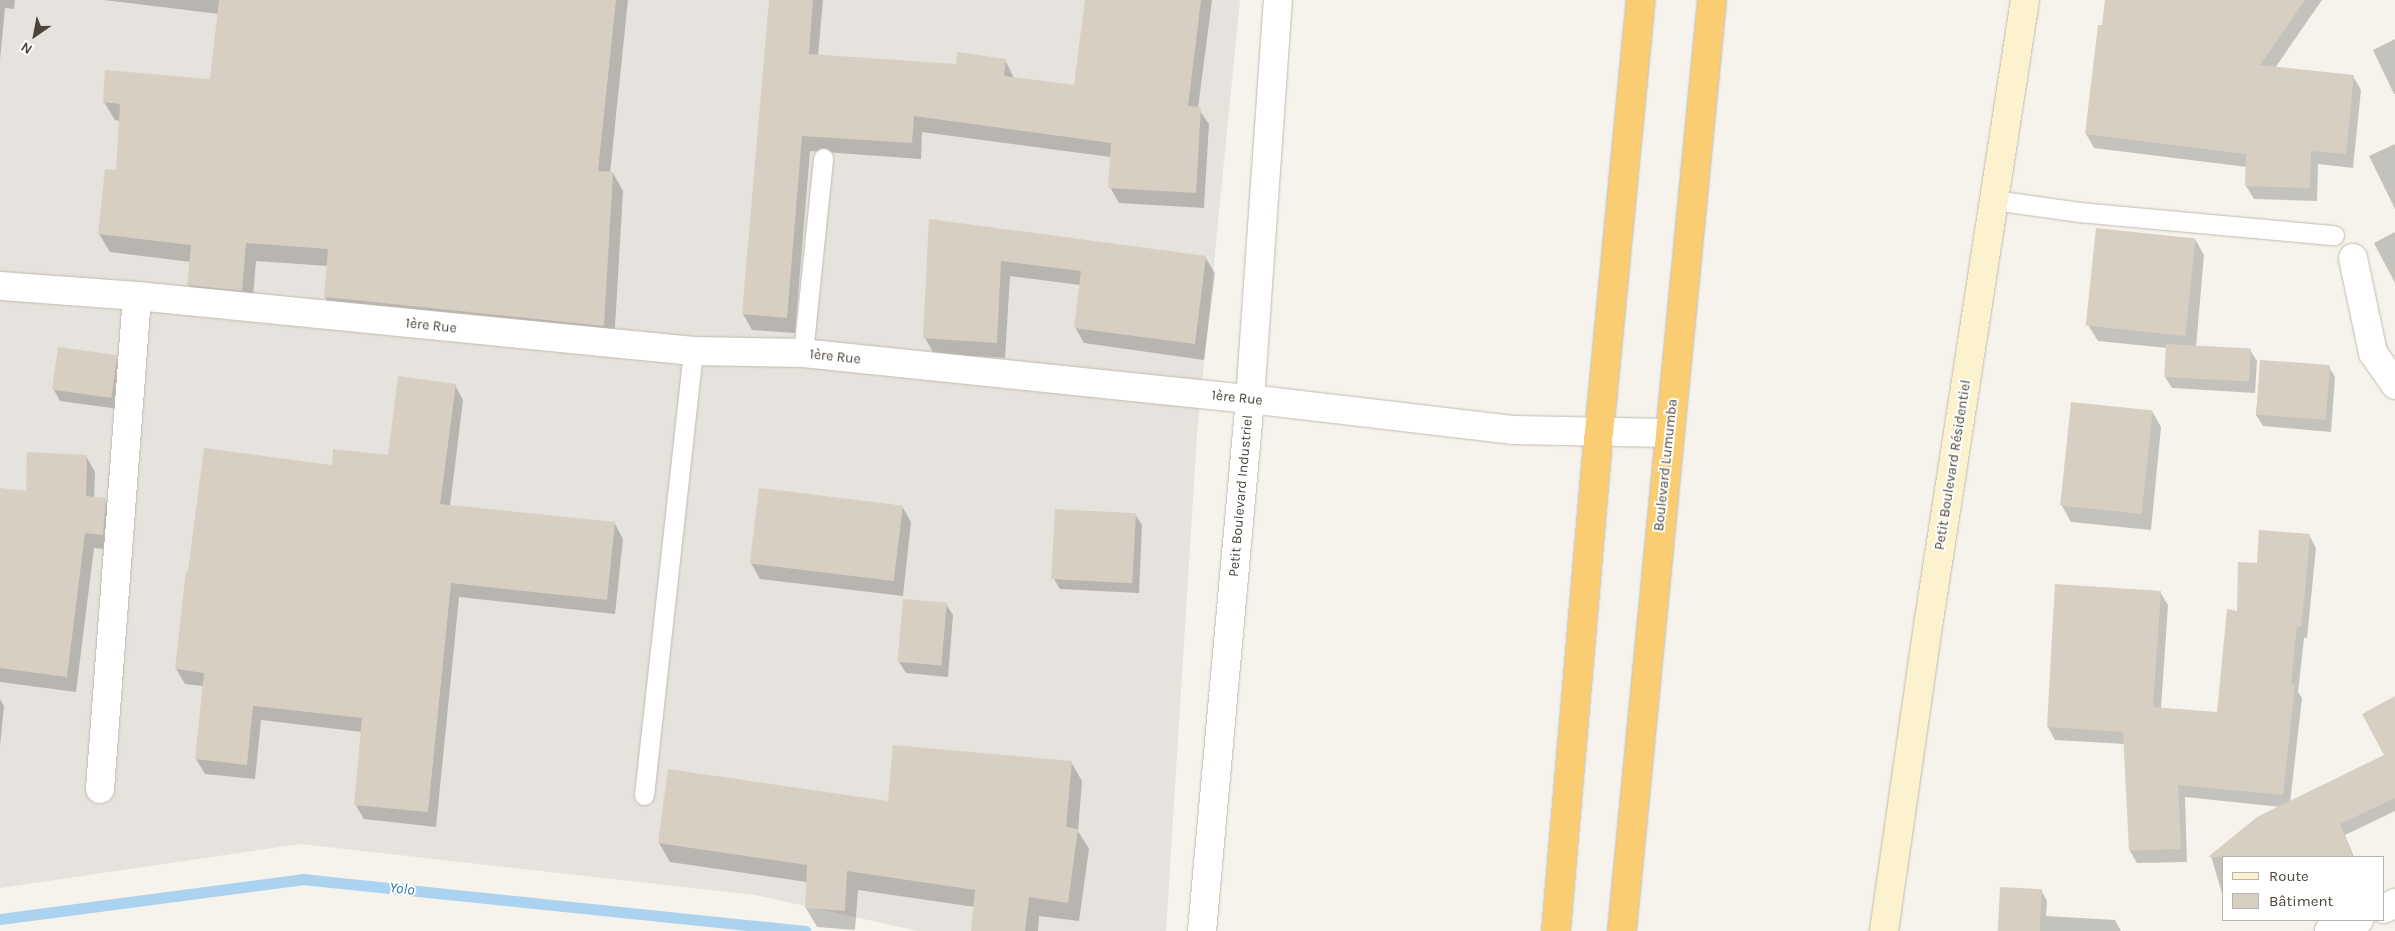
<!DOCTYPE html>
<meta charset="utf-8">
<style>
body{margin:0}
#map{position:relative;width:2395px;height:931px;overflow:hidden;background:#f6f3ec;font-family:Karla,sans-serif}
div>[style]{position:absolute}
.industrial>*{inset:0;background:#e6e2dd}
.shadow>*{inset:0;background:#0003}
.stream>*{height:11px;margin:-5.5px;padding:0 5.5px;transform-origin:5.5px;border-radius:5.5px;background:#abd3ef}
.building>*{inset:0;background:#d7cfc2;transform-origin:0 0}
.roads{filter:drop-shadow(0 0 1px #c1bbae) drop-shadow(0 0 1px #c1bbae)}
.lane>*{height:19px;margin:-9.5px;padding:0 9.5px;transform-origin:9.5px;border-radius:9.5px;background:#fff}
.street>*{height:28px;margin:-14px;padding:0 14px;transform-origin:14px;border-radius:14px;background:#fff}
.secondary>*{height:28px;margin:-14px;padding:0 14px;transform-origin:14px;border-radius:14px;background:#fdf2ce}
.highway>*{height:28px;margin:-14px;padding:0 14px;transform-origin:14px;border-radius:14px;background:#facd73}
span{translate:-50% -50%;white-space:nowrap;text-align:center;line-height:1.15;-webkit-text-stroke:4px #fff;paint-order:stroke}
.street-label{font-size:14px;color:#4a4439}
.water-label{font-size:15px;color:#3279ad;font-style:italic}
.legend{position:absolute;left:2222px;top:856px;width:162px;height:65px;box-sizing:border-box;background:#fff;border:1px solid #b7b4b0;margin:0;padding:6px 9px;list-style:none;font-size:15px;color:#4a4439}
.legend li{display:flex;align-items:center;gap:10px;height:25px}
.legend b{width:25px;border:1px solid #b7b4b0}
.north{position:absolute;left:10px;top:10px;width:50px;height:50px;-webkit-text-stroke:4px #fff;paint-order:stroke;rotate:213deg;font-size:14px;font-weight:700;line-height:20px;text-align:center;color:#4a4439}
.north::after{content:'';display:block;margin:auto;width:18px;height:22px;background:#4a4439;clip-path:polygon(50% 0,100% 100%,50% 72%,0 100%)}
</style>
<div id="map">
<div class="industrial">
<div style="clip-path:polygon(0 0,1240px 0,1197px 434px,1166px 931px,918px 931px,755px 895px,300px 844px,0 888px)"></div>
</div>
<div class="shadow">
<div style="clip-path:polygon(0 0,15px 0,14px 9px,5px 8px,0 60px)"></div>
<div style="clip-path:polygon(104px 0,628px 0,610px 173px,613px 173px,623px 191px,614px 344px,336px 316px,325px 297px,328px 266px,256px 261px,252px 309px,199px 303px,188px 284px,191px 262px,110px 252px,99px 234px,117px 172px,120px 121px,115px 120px,104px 102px,211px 80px,219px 14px)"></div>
<div style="clip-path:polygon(770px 0,823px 0,818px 56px,957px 66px,1005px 60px,1014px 78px,1076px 86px,1087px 0,1212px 0,1198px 108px,1209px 124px,1204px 208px,1119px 203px,1110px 187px,1111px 157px,922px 132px,921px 159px,810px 151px,795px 333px,752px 330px,743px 314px)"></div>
<div style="clip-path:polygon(2106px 0,2322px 0,2275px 68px,2353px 76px,2361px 90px,2353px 168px,2318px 164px,2317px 201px,2254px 199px,2246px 186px,2247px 167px,2094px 148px,2086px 134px)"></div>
<div style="clip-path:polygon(2395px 39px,2395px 94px,2394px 94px,2373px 50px)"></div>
<div style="clip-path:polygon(2395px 144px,2395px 209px,2369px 156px)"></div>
<div style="clip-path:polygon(931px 220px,1205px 257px,1215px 273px,1204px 360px,1084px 343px,1075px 327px,1080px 285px,1010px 276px,1005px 358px,934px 354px,925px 338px)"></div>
<div style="clip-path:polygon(2395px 232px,2395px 283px,2374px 243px)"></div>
<div style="clip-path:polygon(2195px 239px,2204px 255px,2196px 347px,2250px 350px,2257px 361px,2255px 393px,2172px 388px,2165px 377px,2167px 348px,2098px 341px,2088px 325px)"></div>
<div style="clip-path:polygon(116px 356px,122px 367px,119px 409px,60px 401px,54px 390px)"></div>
<div style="clip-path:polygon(2261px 361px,2329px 367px,2335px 377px,2331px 432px,2263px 426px,2256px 415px)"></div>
<div style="clip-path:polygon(455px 385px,463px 400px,450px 506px,615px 524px,623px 539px,615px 614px,459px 597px,436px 827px,364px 819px,355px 804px,362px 732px,261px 720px,255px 779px,205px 774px,196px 759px,203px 686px,185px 684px,176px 669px,333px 466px,389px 456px)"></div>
<div style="clip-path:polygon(2072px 404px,2152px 411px,2161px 427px,2151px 530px,2071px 522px,2062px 506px)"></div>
<div style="clip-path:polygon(86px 456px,95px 472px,94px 499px,105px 500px,115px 516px,112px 550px,94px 548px,76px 692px,0 682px,0 489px,27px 492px)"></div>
<div style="clip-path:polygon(760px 489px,902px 506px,911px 522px,903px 596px,760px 579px,751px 563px)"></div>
<div style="clip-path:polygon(1135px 514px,1142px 525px,1139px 593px,1060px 589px,1054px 579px)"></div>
<div style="clip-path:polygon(2309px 535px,2316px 548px,2307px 638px,2304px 638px,2298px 692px,2302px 698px,2290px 803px,2385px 756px,2395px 707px,2395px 811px,2345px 835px,2354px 857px,2293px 857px,2291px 852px,2289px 857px,2224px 857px,2224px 900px,2211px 856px,2281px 807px,2185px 797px,2187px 862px,2137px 863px,2130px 851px,2125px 744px,2055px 740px,2048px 727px,2160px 592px,2168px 605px,2161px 709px,2218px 714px,2238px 612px,2258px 564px)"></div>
<div style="clip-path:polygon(946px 604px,953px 615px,948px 677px,906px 673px,899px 662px)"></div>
<div style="clip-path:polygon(0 699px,4px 706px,0 746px)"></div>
<div style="clip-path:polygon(1071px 762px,1082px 781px,1078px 831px,1089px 849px,1079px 921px,1039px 916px,1038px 931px,972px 931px,975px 907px,858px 890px,855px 930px,817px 927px,806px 908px,807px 882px,670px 862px,659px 843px,889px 803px)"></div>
<div style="clip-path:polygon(2041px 890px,2047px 901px,2046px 916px,2115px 920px,2121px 931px,1999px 931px)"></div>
</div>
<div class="stream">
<div style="left:0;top:919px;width:305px;rotate:-7.5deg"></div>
<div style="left:302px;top:879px;width:506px;rotate:5.9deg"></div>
</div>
<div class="building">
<div style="clip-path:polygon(219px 0,616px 0,598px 171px,613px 172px,604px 326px,324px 297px,328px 249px,246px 243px,242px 291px,187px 285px,191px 245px,98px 234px,105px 169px,116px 170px,120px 104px,103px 102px,105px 70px,210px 79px)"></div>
<div style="clip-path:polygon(769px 0,813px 0,809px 54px,956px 64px,957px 52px,1006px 59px,1004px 76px,1074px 85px,1085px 0,1201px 0,1188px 106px,1201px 107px,1196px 193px,1108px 188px,1111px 143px,914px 116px,912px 143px,802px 136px,787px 318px,742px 314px)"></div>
<div style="clip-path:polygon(2105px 0,2305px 0,2260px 65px,2354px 75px,2346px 154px,2311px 151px,2310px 188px,2245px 186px,2246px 154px,2085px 134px,2098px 25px,2102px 25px)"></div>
<div style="clip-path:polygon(929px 219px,1206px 256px,1195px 344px,1074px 328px,1081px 271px,1001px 261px,997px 343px,923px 338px)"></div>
<div style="left:2096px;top:228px;width:100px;height:98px;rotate:6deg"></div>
<div style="left:2166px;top:344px;width:85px;height:33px;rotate:3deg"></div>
<div style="left:58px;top:347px;width:60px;height:43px;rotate:8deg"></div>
<div style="left:2260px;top:360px;width:70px;height:55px;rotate:4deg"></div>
<div style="clip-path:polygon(398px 376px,456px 384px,440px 504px,615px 522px,607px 600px,451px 583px,428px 812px,354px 805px,362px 718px,253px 706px,247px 765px,195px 759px,204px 673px,175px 669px,186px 571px,188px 571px,204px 448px,332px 465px,333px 449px,388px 455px)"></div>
<div style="left:2071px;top:402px;width:82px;height:104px;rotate:6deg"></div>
<div style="clip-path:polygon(27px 452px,87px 455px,86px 496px,106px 498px,103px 535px,85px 533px,67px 677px,0 668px,0 488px,26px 491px)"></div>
<div style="left:759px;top:488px;width:145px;height:76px;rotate:7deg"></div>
<div style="left:1055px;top:509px;width:81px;height:70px;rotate:3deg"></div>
<div style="clip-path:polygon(2259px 530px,2310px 534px,2306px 582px,2301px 626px,2297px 626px,2291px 684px,2295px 685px,2283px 795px,2178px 785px,2181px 849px,2129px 851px,2123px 732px,2047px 727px,2055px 584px,2161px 591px,2153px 707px,2217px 712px,2227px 609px,2237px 611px,2238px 562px,2257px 563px)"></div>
<div style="left:903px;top:599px;width:44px;height:63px;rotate:5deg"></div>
<div style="clip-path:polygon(2395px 696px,2395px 798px,2340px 824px,2353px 857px,2208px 857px,2257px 817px,2384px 755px,2362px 714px)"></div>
<div style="clip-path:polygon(893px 745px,1072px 761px,1066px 827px,1078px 829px,1068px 903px,1029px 897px,1025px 931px,971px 931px,975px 890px,847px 871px,845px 911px,805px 908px,807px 865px,658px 843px,668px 769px,888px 801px)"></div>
<div style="left:2000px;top:887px;width:42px;height:44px;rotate:3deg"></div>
</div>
<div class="roads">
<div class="lane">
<div style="left:1994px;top:200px;width:86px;rotate:8deg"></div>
<div style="left:2079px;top:212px;width:256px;rotate:5.2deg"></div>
<div style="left:803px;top:353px;width:196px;rotate:-84.1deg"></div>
<div style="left:644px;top:795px;width:447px;rotate:-83.7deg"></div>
</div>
<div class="street">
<div style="left:2353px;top:258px;width:97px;rotate:78.1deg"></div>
<div style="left:2373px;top:353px;width:39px;rotate:55deg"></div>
<div style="left:0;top:286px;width:137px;rotate:4.2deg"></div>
<div style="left:137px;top:296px;width:559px;rotate:5.65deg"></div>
<div style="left:693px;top:351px;width:110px;rotate:1deg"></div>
<div style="left:803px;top:353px;width:449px;rotate:5.9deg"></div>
<div style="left:1250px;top:399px;width:266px;rotate:6.7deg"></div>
<div style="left:1514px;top:430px;width:154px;rotate:1.1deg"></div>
<div style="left:100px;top:789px;width:494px;rotate:-85.7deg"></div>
<div style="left:2384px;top:909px;width:13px;rotate:-29deg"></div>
<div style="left:1202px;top:931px;width:534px;rotate:-84.84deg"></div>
<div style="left:1250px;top:399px;width:400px;rotate:-86deg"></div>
<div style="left:2329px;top:931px;width:32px;rotate:-20deg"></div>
</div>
<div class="secondary">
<div style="left:1884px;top:931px;width:314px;rotate:-81.8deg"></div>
<div style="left:1929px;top:620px;width:627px;rotate:-81.2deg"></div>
</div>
<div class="highway">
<div style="left:1556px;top:931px;width:500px;rotate:-85.1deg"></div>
<div style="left:1599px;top:433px;width:435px;rotate:-84.5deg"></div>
<div style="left:1622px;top:931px;width:935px;rotate:-84.48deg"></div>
</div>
</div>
<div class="street-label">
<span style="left:431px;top:326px;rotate:6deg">1ère Rue</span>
<span style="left:835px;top:357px;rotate:6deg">1ère Rue</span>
<span style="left:1237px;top:398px;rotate:6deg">1ère Rue</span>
<span style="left:1666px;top:465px;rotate:-84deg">Boulevard Lumumba</span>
<span style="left:1953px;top:465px;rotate:-81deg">Petit Boulevard Résidentiel</span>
<span style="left:1241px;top:496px;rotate:-85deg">Petit Boulevard Industriel</span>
</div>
<div class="water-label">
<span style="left:402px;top:889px;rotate:6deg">Yolo</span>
</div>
<ul class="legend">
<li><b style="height:6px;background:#fdf2ce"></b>Route</li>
<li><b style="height:14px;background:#d7cfc2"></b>Bâtiment</li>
</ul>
<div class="north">N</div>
</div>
